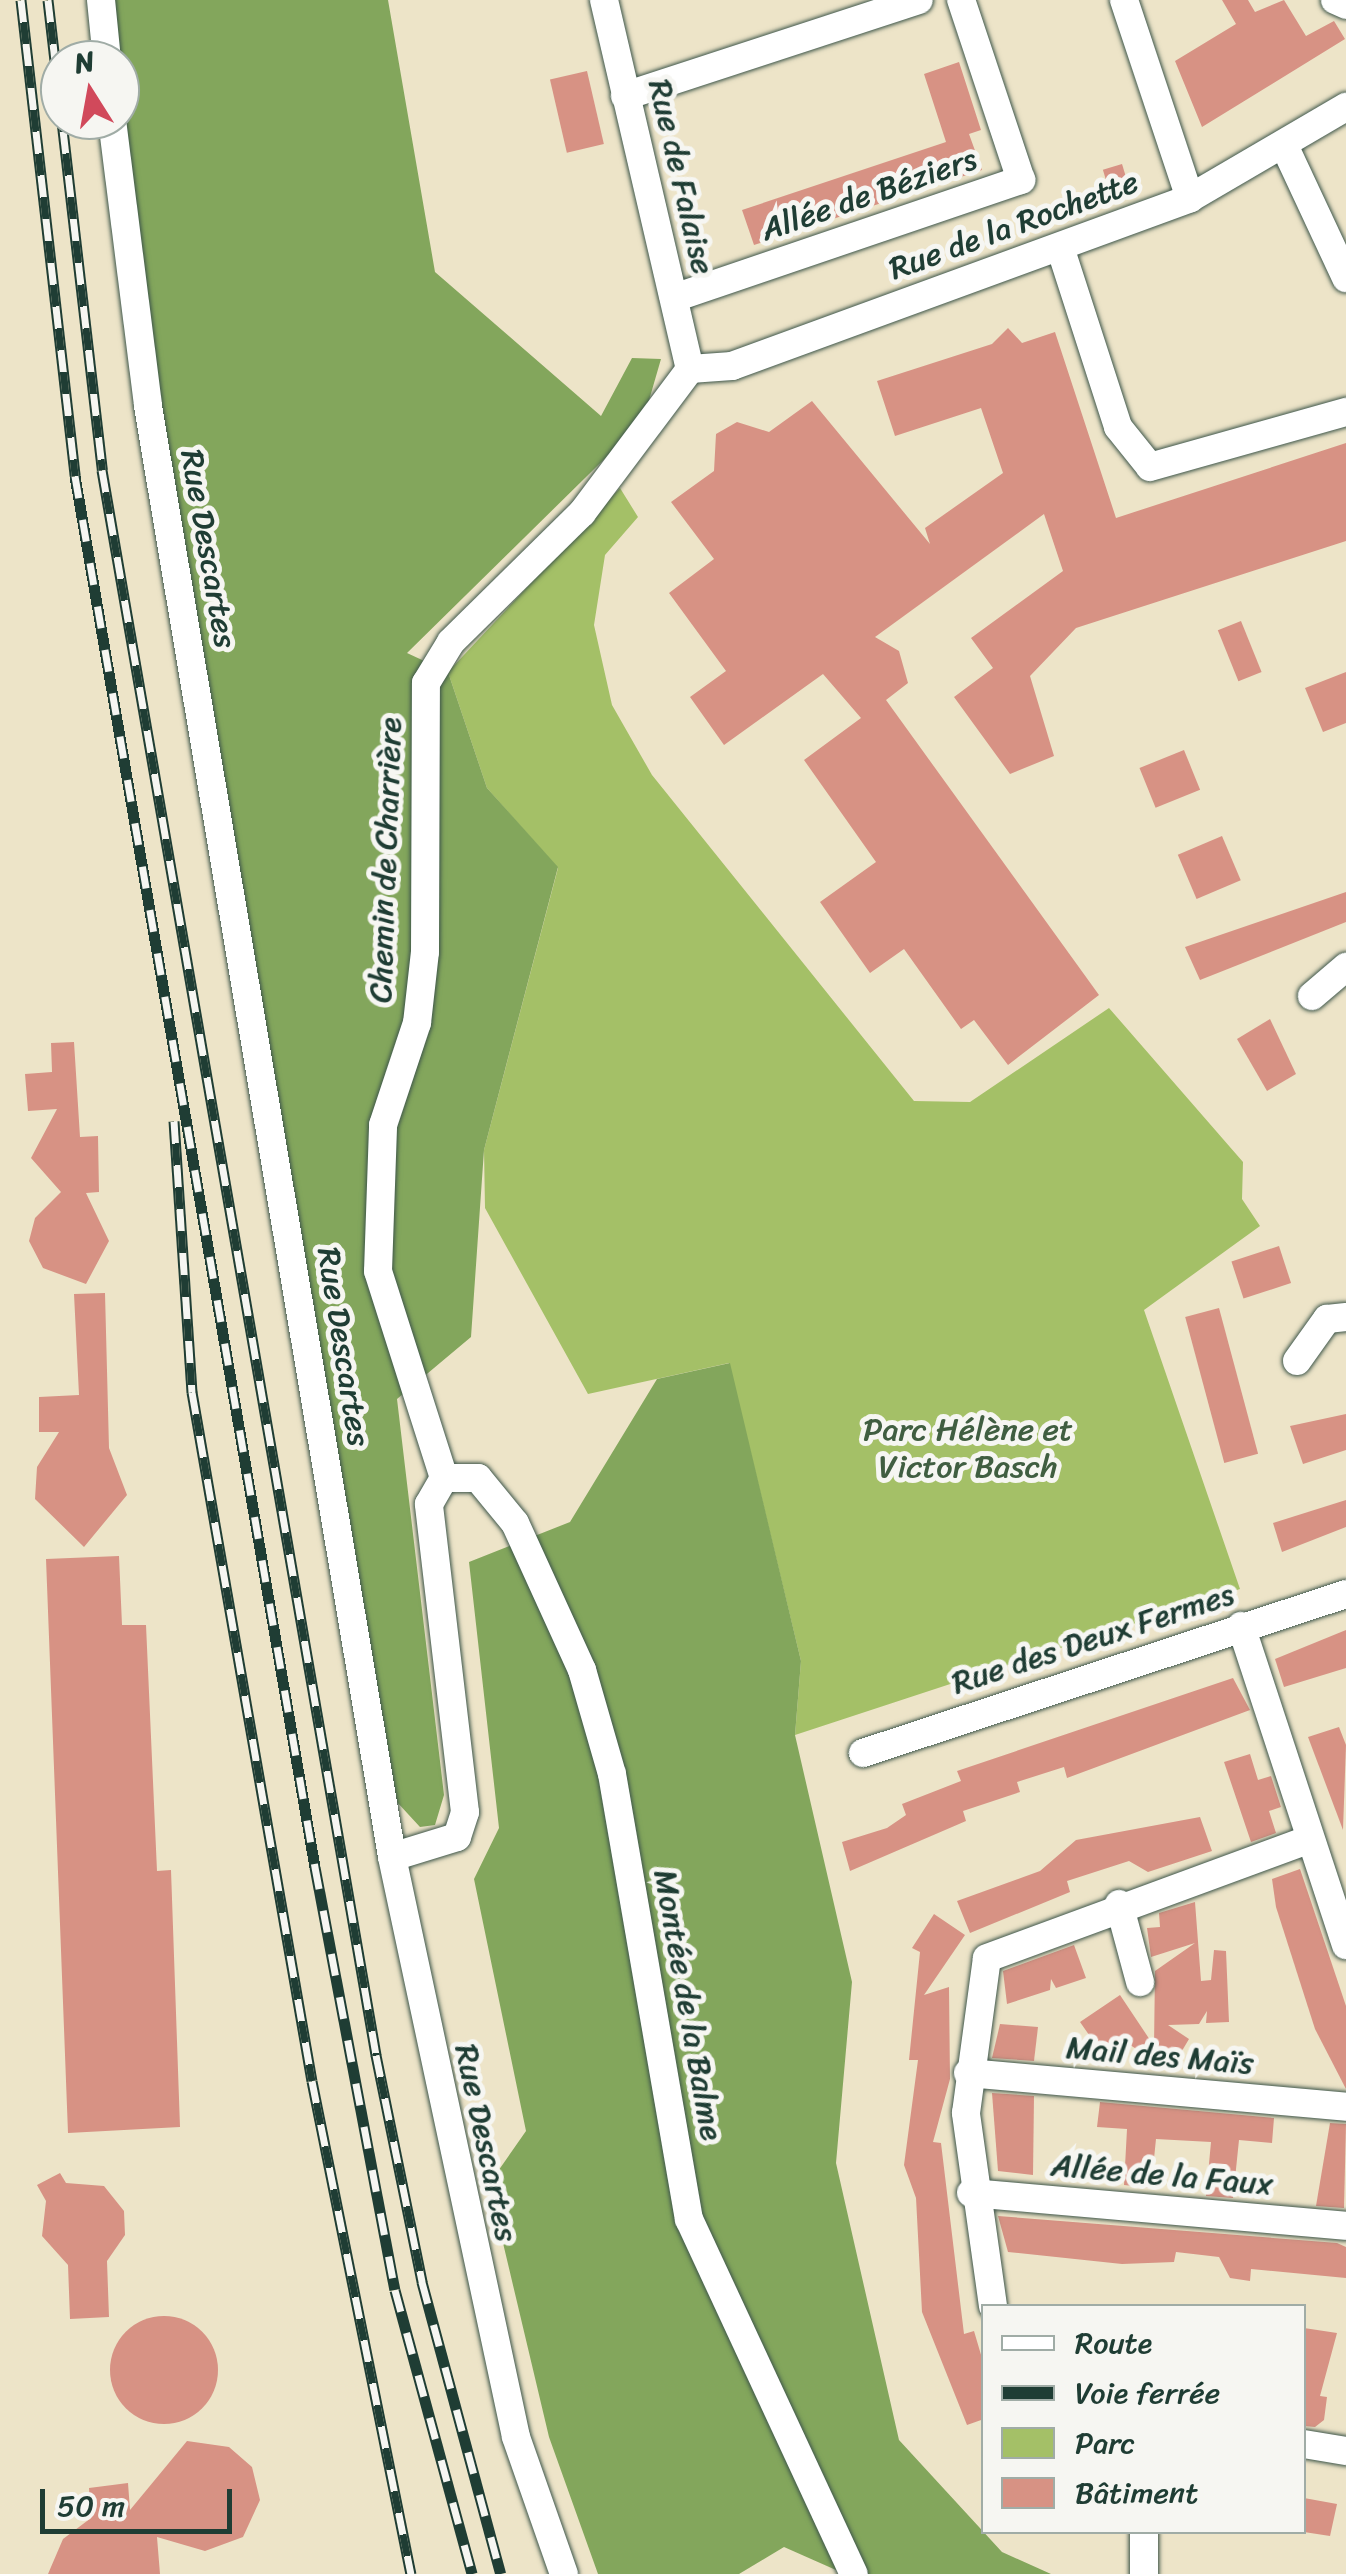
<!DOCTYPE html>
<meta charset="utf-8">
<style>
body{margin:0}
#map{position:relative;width:1346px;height:2574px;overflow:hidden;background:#ede4c8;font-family:Sriracha,sans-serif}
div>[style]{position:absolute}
.green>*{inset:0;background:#a4c067}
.forest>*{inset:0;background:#83a65c}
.building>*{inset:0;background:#d79284;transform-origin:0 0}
.round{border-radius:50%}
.roads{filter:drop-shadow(0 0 2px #3e564a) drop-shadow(0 0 2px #3e564a)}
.street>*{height:28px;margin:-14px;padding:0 14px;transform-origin:14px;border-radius:14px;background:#fff}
.rail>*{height:11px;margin-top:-5.5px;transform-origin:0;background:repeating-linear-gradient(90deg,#f6f6f2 0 22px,#1f3d34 0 44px);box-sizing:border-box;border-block:2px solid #1f3d34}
span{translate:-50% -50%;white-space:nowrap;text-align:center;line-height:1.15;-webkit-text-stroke:10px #f6f6f2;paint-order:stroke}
.street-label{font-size:32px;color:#1f3d34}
.park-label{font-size:32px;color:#405e41}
.legend{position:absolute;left:981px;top:2304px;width:325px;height:230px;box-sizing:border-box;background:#f6f6f2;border:2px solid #a0aca6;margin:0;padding:12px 18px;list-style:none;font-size:30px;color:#1f3d34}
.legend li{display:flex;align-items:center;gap:20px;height:50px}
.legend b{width:50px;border:2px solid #a0aca6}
.north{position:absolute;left:40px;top:40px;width:100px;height:100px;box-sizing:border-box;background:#f6f6f2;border:2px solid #a0aca6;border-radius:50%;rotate:349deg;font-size:28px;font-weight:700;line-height:40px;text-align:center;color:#1f3d34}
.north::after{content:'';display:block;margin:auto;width:35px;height:45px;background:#d1495b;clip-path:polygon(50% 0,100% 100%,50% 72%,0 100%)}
.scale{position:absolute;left:40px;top:2489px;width:192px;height:45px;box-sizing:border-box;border:5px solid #1f3d34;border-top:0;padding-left:12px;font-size:30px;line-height:35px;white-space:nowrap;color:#1f3d34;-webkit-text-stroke:8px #f6f6f2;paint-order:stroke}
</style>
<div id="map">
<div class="green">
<div style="clip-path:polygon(620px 488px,638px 517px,605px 555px,594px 625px,612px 705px,652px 775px,914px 1101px,970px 1102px,1109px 1008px,1243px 1162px,1242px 1199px,1260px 1226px,1144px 1310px,1240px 1589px,795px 1735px,801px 1661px,729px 1363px,588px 1394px,485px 1208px,484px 1150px,558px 868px,487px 788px,448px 672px)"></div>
</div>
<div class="forest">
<div style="clip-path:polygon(111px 0,388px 0,435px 272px,601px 416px,632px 358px,661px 359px,643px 421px,407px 653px,448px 672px,487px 788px,558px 867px,484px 1150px,471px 1337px,397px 1399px,444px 1795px,435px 1825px,420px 1827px,396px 1801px,169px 479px)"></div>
<div style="clip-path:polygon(730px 1363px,801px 1661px,795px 1735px,852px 1982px,836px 2163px,899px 2440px,1002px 2552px,1051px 2574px,845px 2574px,784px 2547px,739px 2574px,598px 2574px,549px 2437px,489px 2184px,526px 2131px,474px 1879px,499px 1828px,469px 1562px,570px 1522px,657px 1379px)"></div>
</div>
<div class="building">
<div style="clip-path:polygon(1222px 0,1248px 0,1255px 12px,1284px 0,1306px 36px,1334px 21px,1345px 39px,1202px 127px,1175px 61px,1236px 24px)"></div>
<div style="clip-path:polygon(959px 62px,981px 130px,969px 134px,982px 170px,754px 245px,742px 210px,946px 142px,924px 74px)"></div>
<div style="left:587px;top:71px;width:75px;height:38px;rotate:77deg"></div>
<div style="left:1122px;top:164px;width:21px;height:20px;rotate:73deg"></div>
<div style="clip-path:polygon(1008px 328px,1022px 343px,1055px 332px,1116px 518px,1346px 443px,1346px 541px,1076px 628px,1030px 676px,1054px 756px,1010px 774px,954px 697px,993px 668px,971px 638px,1063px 571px,1044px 514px,875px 637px,899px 651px,908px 683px,886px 700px,1099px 995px,1008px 1065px,974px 1020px,961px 1029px,904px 949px,870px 973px,820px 902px,876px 862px,804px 760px,861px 718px,823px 674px,724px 745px,690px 697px,726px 671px,669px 593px,714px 559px,671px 502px,714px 471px,716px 434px,737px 422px,769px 432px,812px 401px,930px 544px,925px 528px,1003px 473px,981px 408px,895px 436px,877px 381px,992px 344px)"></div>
<div style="left:1241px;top:621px;width:55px;height:25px;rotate:68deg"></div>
<div style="clip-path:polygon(1346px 672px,1346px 723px,1323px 732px,1305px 688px)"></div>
<div style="left:1184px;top:750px;width:43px;height:48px;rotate:68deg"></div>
<div style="left:1222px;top:836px;width:48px;height:48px;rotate:67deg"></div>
<div style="clip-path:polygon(1346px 892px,1346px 922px,1200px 980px,1185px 947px)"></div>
<div style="clip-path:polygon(1270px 1019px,1296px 1074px,1267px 1091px,1237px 1039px)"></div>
<div style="clip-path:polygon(74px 1042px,80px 1137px,98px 1136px,99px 1192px,86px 1193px,109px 1241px,86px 1284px,43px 1268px,29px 1241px,35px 1218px,61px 1192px,31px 1158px,57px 1109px,28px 1111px,25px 1074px,52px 1072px,51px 1043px)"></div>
<div style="left:1279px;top:1246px;width:39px;height:50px;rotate:72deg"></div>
<div style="clip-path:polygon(105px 1293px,109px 1448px,127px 1495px,84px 1547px,35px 1499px,37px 1467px,59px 1432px,39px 1432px,39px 1397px,79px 1395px,74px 1294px)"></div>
<div style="left:1219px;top:1308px;width:151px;height:35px;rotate:75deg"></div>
<div style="clip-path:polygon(1346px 1414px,1346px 1450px,1303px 1464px,1290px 1426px)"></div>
<div style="clip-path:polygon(1346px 1500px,1346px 1527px,1282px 1552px,1273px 1523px)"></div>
<div style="clip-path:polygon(119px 1556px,122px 1625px,146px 1625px,157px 1871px,171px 1870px,180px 2127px,68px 2133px,46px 1559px)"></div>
<div style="clip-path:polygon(1346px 1630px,1346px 1668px,1284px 1687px,1275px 1659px)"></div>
<div style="clip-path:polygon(1233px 1678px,1250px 1710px,1067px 1778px,1064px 1767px,1017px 1782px,1020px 1792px,963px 1811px,966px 1821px,850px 1871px,842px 1842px,887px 1828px,906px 1815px,902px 1804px,961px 1781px,957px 1771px)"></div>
<div style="clip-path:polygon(1339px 1727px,1346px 1745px,1343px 1830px,1308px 1737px)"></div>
<div style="clip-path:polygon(1250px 1754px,1258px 1780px,1271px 1776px,1281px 1807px,1269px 1811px,1276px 1833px,1251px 1842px,1224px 1762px)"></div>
<div style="clip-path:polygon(1200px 1817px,1212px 1851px,1148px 1872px,1129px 1861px,1067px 1881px,1070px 1892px,970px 1933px,957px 1901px,1040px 1871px,1076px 1840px)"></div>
<div style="clip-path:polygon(1300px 1869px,1346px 2006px,1346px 2089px,1315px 2029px,1276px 1907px,1272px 1879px)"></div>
<div style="clip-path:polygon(1195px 1902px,1201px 1981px,1211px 1980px,1214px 1950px,1226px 1951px,1229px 2022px,1206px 2023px,1207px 2011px,1199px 2024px,1168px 2025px,1189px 2039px,1170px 2071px,1121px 2039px,1101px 2052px,1080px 2022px,1120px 1995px,1154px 2046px,1155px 1971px,1195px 1943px,1151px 1957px,1147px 1928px,1160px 1927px,1159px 1913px)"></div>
<div style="clip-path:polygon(934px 1914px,965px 1935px,924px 1995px,949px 1987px,950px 2079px,933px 2142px,941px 2143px,964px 2334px,974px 2331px,984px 2365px,984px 2419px,967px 2425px,922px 2312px,916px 2198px,904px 2165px,918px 2060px,909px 2060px,920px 1952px,912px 1948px)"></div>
<div style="clip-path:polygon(1074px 1945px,1086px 1978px,1056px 1988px,1051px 1979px,1050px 1990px,1007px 2004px,1003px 1971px)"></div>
<div style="clip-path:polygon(1000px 2024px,1038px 2027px,1034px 2061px,992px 2058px)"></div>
<div style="clip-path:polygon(992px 2093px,1034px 2096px,1033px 2175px,998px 2171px)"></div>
<div style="clip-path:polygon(1100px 2102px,1274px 2118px,1272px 2143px,1239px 2140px,1233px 2198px,1206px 2196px,1211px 2142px,1156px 2139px,1151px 2188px,1124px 2185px,1127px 2129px,1097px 2127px)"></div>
<div style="clip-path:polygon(1330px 2123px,1346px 2124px,1344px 2208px,1316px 2206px)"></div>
<div style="clip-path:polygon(60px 2173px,66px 2183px,104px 2186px,124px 2211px,125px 2235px,107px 2261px,109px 2317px,70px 2319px,68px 2265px,42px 2236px,46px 2201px,37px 2185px)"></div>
<div style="clip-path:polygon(998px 2216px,1337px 2243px,1346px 2247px,1346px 2278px,1251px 2269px,1250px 2281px,1230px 2278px,1219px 2257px,1176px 2252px,1174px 2262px,1122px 2264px,1008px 2252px)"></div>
<div class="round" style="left:110px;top:2316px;width:108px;height:108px"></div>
<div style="clip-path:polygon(1304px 2328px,1337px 2333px,1320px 2396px,1327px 2397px,1324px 2420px,1315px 2427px,1304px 2426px)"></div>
<div style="clip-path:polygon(187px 2441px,229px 2447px,252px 2467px,260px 2500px,243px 2537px,205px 2551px,157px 2537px,160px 2574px,48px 2574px,63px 2539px,91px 2518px,89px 2488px,128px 2483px,130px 2510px)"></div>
<div style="clip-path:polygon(1304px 2498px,1337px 2504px,1330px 2536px,1304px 2532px)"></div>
</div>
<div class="roads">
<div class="street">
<div style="left:101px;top:0;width:60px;rotate:84.3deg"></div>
<div style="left:604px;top:0;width:379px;rotate:76.9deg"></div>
<div style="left:1124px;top:0;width:209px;rotate:71.6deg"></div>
<div style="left:1335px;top:0;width:12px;rotate:24deg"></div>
<div style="left:625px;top:96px;width:309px;rotate:-18.1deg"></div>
<div style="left:112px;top:120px;width:288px;rotate:82.8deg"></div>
<div style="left:148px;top:406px;width:1471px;rotate:80.45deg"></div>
<div style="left:392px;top:1857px;width:593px;rotate:77.93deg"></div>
<div style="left:516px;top:2437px;width:145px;rotate:70.7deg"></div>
<div style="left:1284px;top:145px;width:147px;rotate:65deg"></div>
<div style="left:1060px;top:247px;width:189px;rotate:72.1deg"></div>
<div style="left:1118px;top:427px;width:51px;rotate:51.3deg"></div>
<div style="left:1150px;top:467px;width:204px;rotate:-15.7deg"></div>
<div style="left:674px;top:298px;width:367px;rotate:-18.8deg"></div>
<div style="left:1021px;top:180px;width:190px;rotate:-108.4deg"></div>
<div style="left:690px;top:369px;width:42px;rotate:-4.1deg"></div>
<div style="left:732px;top:366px;width:488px;rotate:-20.1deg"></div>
<div style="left:1190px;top:198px;width:181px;rotate:-30.3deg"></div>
<div style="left:1312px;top:996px;width:45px;rotate:-40.5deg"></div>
<div style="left:1297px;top:1361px;width:52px;rotate:-54.5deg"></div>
<div style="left:1327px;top:1319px;width:19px;rotate:-6deg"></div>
<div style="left:444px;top:1478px;width:217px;rotate:-107.7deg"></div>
<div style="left:378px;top:1271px;width:146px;rotate:-88deg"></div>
<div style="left:383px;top:1125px;width:108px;rotate:-71.6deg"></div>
<div style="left:417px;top:1023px;width:71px;rotate:-83.6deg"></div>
<div style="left:425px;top:952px;width:269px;rotate:-89.8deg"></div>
<div style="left:426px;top:683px;width:48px;rotate:-58.6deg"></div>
<div style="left:451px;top:642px;width:184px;rotate:-44.6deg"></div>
<div style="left:582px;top:513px;width:180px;rotate:-53.1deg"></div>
<div style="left:444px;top:1478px;width:34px"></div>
<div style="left:478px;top:1478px;width:58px;rotate:50.6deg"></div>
<div style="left:515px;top:1523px;width:162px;rotate:65.5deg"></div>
<div style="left:582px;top:1670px;width:108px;rotate:73.9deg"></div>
<div style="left:612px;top:1774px;width:452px;rotate:80.2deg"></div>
<div style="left:689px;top:2219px;width:391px;rotate:65.1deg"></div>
<div style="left:1241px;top:1626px;width:336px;rotate:71.8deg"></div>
<div style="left:863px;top:1753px;width:508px;rotate:-18.22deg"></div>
<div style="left:392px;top:1857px;width:68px;rotate:-17.1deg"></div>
<div style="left:457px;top:1837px;width:26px;rotate:-72deg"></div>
<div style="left:465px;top:1812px;width:310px;rotate:-96.7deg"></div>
<div style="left:429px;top:1504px;width:30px;rotate:-60deg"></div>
<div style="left:1119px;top:1904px;width:81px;rotate:74.9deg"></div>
<div style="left:968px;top:2073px;width:380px;rotate:5.1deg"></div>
<div style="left:971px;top:2193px;width:376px;rotate:5deg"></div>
<div style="left:993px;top:2306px;width:195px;rotate:-98deg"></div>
<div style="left:966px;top:2113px;width:156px;rotate:-82.3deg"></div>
<div style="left:987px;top:1958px;width:344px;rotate:-20.2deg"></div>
<div style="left:1304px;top:2444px;width:43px;rotate:9.5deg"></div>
<div style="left:1144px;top:2532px;width:42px;rotate:90deg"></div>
</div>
</div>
<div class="rail">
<div style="left:21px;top:0;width:479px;rotate:83.5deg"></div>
<div style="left:75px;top:476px;width:1412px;rotate:80.21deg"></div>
<div style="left:315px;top:1867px;width:430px;rotate:79.3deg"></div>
<div style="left:395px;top:2290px;width:294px;rotate:74.8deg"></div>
<div style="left:48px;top:0;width:473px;rotate:83.4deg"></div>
<div style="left:102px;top:470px;width:1609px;rotate:80.19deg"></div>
<div style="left:376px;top:2055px;width:232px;rotate:78.5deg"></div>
<div style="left:422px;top:2282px;width:302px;rotate:74.9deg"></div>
<div style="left:174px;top:1121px;width:272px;rotate:86.2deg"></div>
<div style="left:192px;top:1392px;width:699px;rotate:80.12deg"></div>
<div style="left:312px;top:2081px;width:503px;rotate:78.65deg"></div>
</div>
<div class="street-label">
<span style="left:681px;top:177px;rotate:77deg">Rue de Falaise</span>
<span style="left:869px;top:195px;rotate:-19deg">Allée de Béziers</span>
<span style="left:1014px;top:226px;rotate:-20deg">Rue de la Rochette</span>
<span style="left:208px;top:549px;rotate:80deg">Rue Descartes</span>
<span style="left:386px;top:860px;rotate:-88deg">Chemin de Charrière</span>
<span style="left:343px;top:1347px;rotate:81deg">Rue Descartes</span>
<span style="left:1093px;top:1639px;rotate:-18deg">Rue des Deux Fermes</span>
<span style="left:688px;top:2005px;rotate:80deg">Montée de la Balme</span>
<span style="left:1160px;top:2056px;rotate:5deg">Mail des Maïs</span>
<span style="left:486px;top:2143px;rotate:78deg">Rue Descartes</span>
<span style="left:1162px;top:2175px;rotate:5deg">Allée de la Faux</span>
</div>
<div class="park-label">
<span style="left:968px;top:1449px">Parc Hélène et<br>Victor Basch</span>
</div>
<ul class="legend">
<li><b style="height:12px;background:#fff"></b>Route</li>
<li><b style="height:12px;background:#1f3d34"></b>Voie ferrée</li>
<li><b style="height:28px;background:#a4c067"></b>Parc</li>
<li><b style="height:28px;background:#d79284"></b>Bâtiment</li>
</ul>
<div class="north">N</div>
<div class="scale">50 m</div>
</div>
